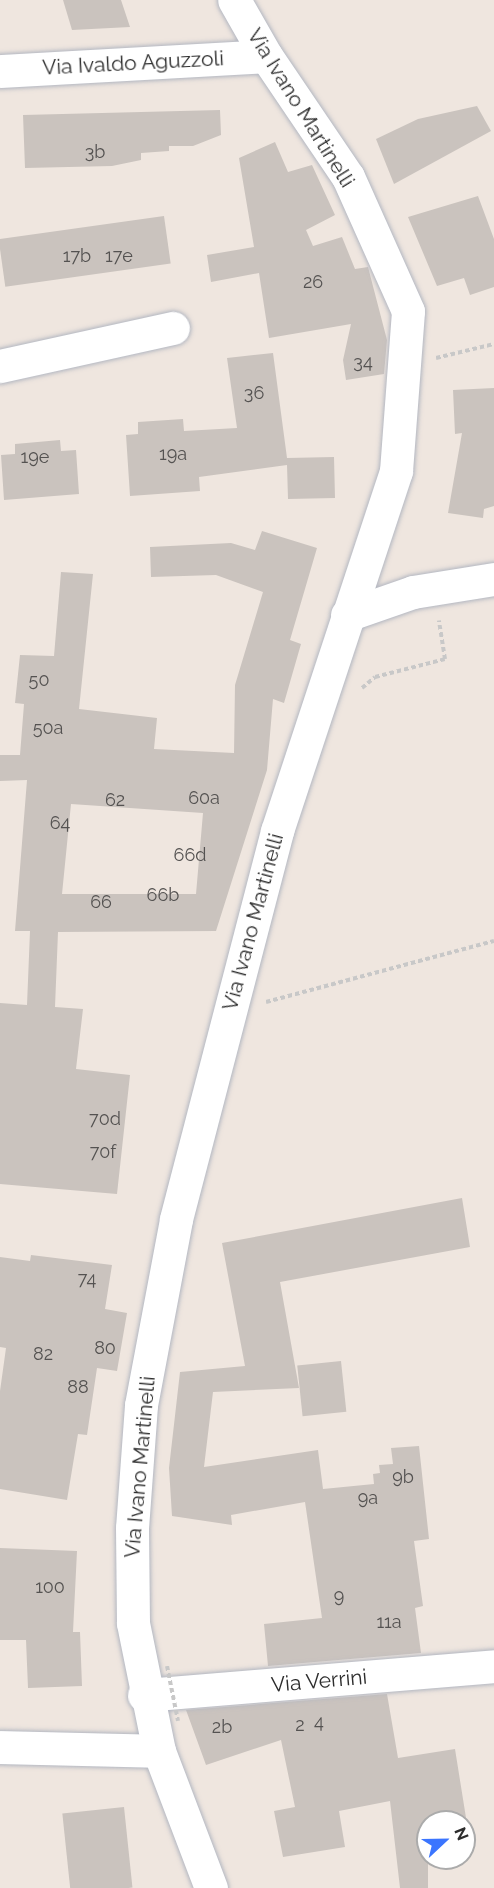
<!DOCTYPE html>
<style>
body{margin:0}
#map{position:relative;width:494px;height:1888px;overflow:hidden;background:#efe6df;font-family:Raleway,sans-serif}
div>[style]{position:absolute}
.building>*{inset:0;background:#cac3be;transform-origin:0 0}
.path>*{height:4px;margin-top:-2px;transform-origin:0;background:repeating-linear-gradient(90deg,#c8c8c8 0 4.5px,transparent 0 7.5px)}
.roads{filter:drop-shadow(0 0 2px #b3b7c1) drop-shadow(0 0 2px #b3b7c1)}
.minor>*{height:33px;margin:-16.5px;padding:0 16.5px;transform-origin:16.5px;border-radius:16.5px;background:#fff}
.path-bridge>*{height:4px;margin-top:-2px;transform-origin:0;background:repeating-linear-gradient(90deg,#c8c8c8 0 4.5px,transparent 0 7.5px)}
span{translate:-50% -50%;white-space:nowrap;text-align:center;line-height:1.15;-webkit-text-stroke:6px #fff;paint-order:stroke}
.number-label{font-size:18px;color:#545251}
.number-label span{-webkit-text-stroke-width:0}
.street-label{font-size:21px;color:#2d2d2d}
.north{position:absolute;left:416px;top:1810px;width:60px;height:60px;box-sizing:border-box;background:#fff;border:2px solid #ababab;border-radius:50%;rotate:68deg;font-size:16px;font-weight:700;line-height:24px;text-align:center;color:#2d2d2d}
.north::after{content:'';display:block;margin:auto;width:21px;height:27px;background:#3b75ff;clip-path:polygon(50% 0,100% 100%,50% 72%,0 100%)}
</style>
<div id="map">
<div class="building">
<div style="clip-path:polygon(63px 0,121px 0,130px 27px,72px 30px)"></div>
<div style="clip-path:polygon(477px 106px,491px 131px,394px 184px,376px 139px,418px 119px)"></div>
<div style="clip-path:polygon(220px 110px,221px 135px,193px 146px,169px 146px,169px 151px,141px 153px,141px 160px,112px 166px,25px 168px,23px 115px)"></div>
<div style="clip-path:polygon(275px 142px,288px 172px,312px 165px,335px 215px,306px 230px,313px 246px,342px 237px,355px 269px,368px 267px,387px 340px,384px 374px,346px 380px,343px 360px,351px 324px,269px 338px,259px 273px,211px 282px,207px 255px,254px 247px,239px 158px)"></div>
<div style="clip-path:polygon(478px 196px,494px 239px,494px 287px,470px 295px,464px 278px,437px 286px,408px 217px)"></div>
<div style="left:164px;top:216px;width:48px;height:167px;rotate:82deg"></div>
<div style="clip-path:polygon(273px 353px,287px 458px,334px 457px,335px 498px,288px 499px,287px 465px,199px 477px,200px 491px,130px 496px,126px 435px,138px 434px,138px 422px,183px 419px,184px 431px,237px 428px,227px 358px)"></div>
<div style="clip-path:polygon(494px 388px,494px 506px,484px 509px,483px 518px,448px 513px,462px 433px,455px 434px,453px 390px)"></div>
<div style="clip-path:polygon(60px 440px,61px 451px,76px 450px,79px 494px,4px 500px,1px 455px,15px 454px,15px 444px)"></div>
<div style="clip-path:polygon(evenodd,262px 531px,317px 548px,290px 640px,301px 644px,284px 703px,273px 699px,267px 770px,216px 931px,58px 932px,55px 1007px,83px 1009px,76px 1069px,130px 1075px,117px 1194px,0 1184px,0 1003px,27px 1005px,30px 931px,15px 931px,27px 780px,0 781px,0 755px,20px 755px,24px 704px,15px 703px,20px 655px,54px 656px,61px 572px,93px 574px,79px 709px,157px 718px,154px 749px,234px 753px,235px 685px,263px 592px,216px 575px,151px 577px,150px 547px,231px 543px,255px 550px,262px 531px,71px 804px,203px 813px,196px 894px,62px 894px,71px 804px)"></div>
<div style="clip-path:polygon(462px 1198px,470px 1247px,280px 1282px,299px 1388px,213px 1392px,204px 1467px,318px 1450px,323px 1489px,374px 1484px,373px 1474px,380px 1473px,379px 1465px,393px 1464px,391px 1448px,419px 1446px,429px 1539px,414px 1541px,423px 1606px,415px 1608px,421px 1653px,268px 1666px,264px 1624px,322px 1618px,305px 1502px,231px 1515px,232px 1525px,172px 1516px,169px 1468px,180px 1372px,245px 1366px,222px 1243px)"></div>
<div style="clip-path:polygon(31px 1255px,112px 1265px,105px 1309px,127px 1313px,117px 1371px,97px 1368px,87px 1435px,78px 1434px,67px 1500px,0 1489px,0 1391px,6px 1348px,0 1347px,0 1257px,30px 1261px)"></div>
<div style="left:341px;top:1361px;width:51px;height:44px;rotate:84deg"></div>
<div style="clip-path:polygon(0 1548px,77px 1551px,73px 1632px,80px 1632px,82px 1686px,28px 1688px,26px 1640px,0 1640px)"></div>
<div style="clip-path:polygon(387px 1694px,398px 1758px,455px 1749px,467px 1824px,428px 1822px,428px 1888px,400px 1888px,390px 1801px,339px 1811px,345px 1847px,283px 1857px,274px 1811px,295px 1807px,281px 1740px,206px 1765px,186px 1710px)"></div>
<div style="left:124px;top:1807px;width:81px;height:62px;rotate:84deg"></div>
</div>
<div class="path">
<div style="left:436px;top:358px;width:60px;rotate:-13.6deg"></div>
<div style="left:362px;top:688px;width:17px;rotate:-40deg"></div>
<div style="left:375px;top:677px;width:72px;rotate:-14.4deg"></div>
<div style="left:445px;top:659px;width:39px;rotate:-99deg"></div>
<div style="left:266px;top:1002px;width:236px;rotate:-15deg"></div>
</div>
<div class="roads">
<div class="minor">
<div style="left:0;top:71px;width:266px;rotate:-3.2deg"></div>
<div style="left:0;top:366px;width:177px;rotate:-12.4deg"></div>
<div style="left:347px;top:615px;width:70px;rotate:-19.2deg"></div>
<div style="left:413px;top:592px;width:82px;rotate:-9.1deg"></div>
<div style="left:144px;top:1695px;width:351px;rotate:-4.7deg"></div>
<div style="left:0;top:1747px;width:159px;rotate:1.4deg"></div>
<div style="left:211px;top:1888px;width:147px;rotate:-110.8deg"></div>
<div style="left:159px;top:1751px;width:131px;rotate:-101.5deg"></div>
<div style="left:133px;top:1623px;width:95px;rotate:-90.6deg"></div>
<div style="left:132px;top:1528px;width:123px;rotate:-85.8deg"></div>
<div style="left:141px;top:1405px;width:189px;rotate:-79.3deg"></div>
<div style="left:176px;top:1219px;width:401px;rotate:-75.4deg"></div>
<div style="left:277px;top:831px;width:379px;rotate:-71.7deg"></div>
<div style="left:396px;top:471px;width:160px;rotate:-85.7deg"></div>
<div style="left:408px;top:311px;width:147px;rotate:-114.1deg"></div>
<div style="left:348px;top:177px;width:146px;rotate:-124.1deg"></div>
<div style="left:266px;top:56px;width:64px;rotate:-119.7deg"></div>
</div>
</div>
<div class="path-bridge">
<div style="left:167px;top:1666px;width:56px;rotate:78.7deg"></div>
</div>
<div class="number-label">
<span style="left:95px;top:152px">3b</span>
<span style="left:77px;top:256px">17b</span>
<span style="left:119px;top:256px">17e</span>
<span style="left:313px;top:282px">26</span>
<span style="left:363px;top:362px">34</span>
<span style="left:254px;top:393px">36</span>
<span style="left:173px;top:454px">19a</span>
<span style="left:35px;top:457px">19e</span>
<span style="left:39px;top:680px">50</span>
<span style="left:48px;top:728px">50a</span>
<span style="left:204px;top:798px">60a</span>
<span style="left:115px;top:800px">62</span>
<span style="left:60px;top:823px">64</span>
<span style="left:190px;top:855px">66d</span>
<span style="left:163px;top:895px">66b</span>
<span style="left:101px;top:902px">66</span>
<span style="left:105px;top:1119px">70d</span>
<span style="left:103px;top:1152px">70f</span>
<span style="left:87px;top:1279px">74</span>
<span style="left:105px;top:1348px">80</span>
<span style="left:43px;top:1354px">82</span>
<span style="left:78px;top:1387px">88</span>
<span style="left:403px;top:1477px">9b</span>
<span style="left:368px;top:1498px">9a</span>
<span style="left:50px;top:1587px">100</span>
<span style="left:339px;top:1596px">9</span>
<span style="left:389px;top:1622px">11a</span>
<span style="left:319px;top:1722px">4</span>
<span style="left:300px;top:1725px">2</span>
<span style="left:222px;top:1727px">2b</span>
</div>
<div class="street-label">
<span style="left:133px;top:63px;rotate:-3deg">Via Ivaldo Aguzzoli</span>
<span style="left:301px;top:108px;rotate:58deg">Via Ivano Martinelli</span>
<span style="left:253px;top:922px;rotate:-75deg">Via Ivano Martinelli</span>
<span style="left:140px;top:1467px;rotate:-85deg">Via Ivano Martinelli</span>
<span style="left:319px;top:1681px;rotate:-5deg">Via Verrini</span>
</div>
<div class="north">N</div>
</div>
